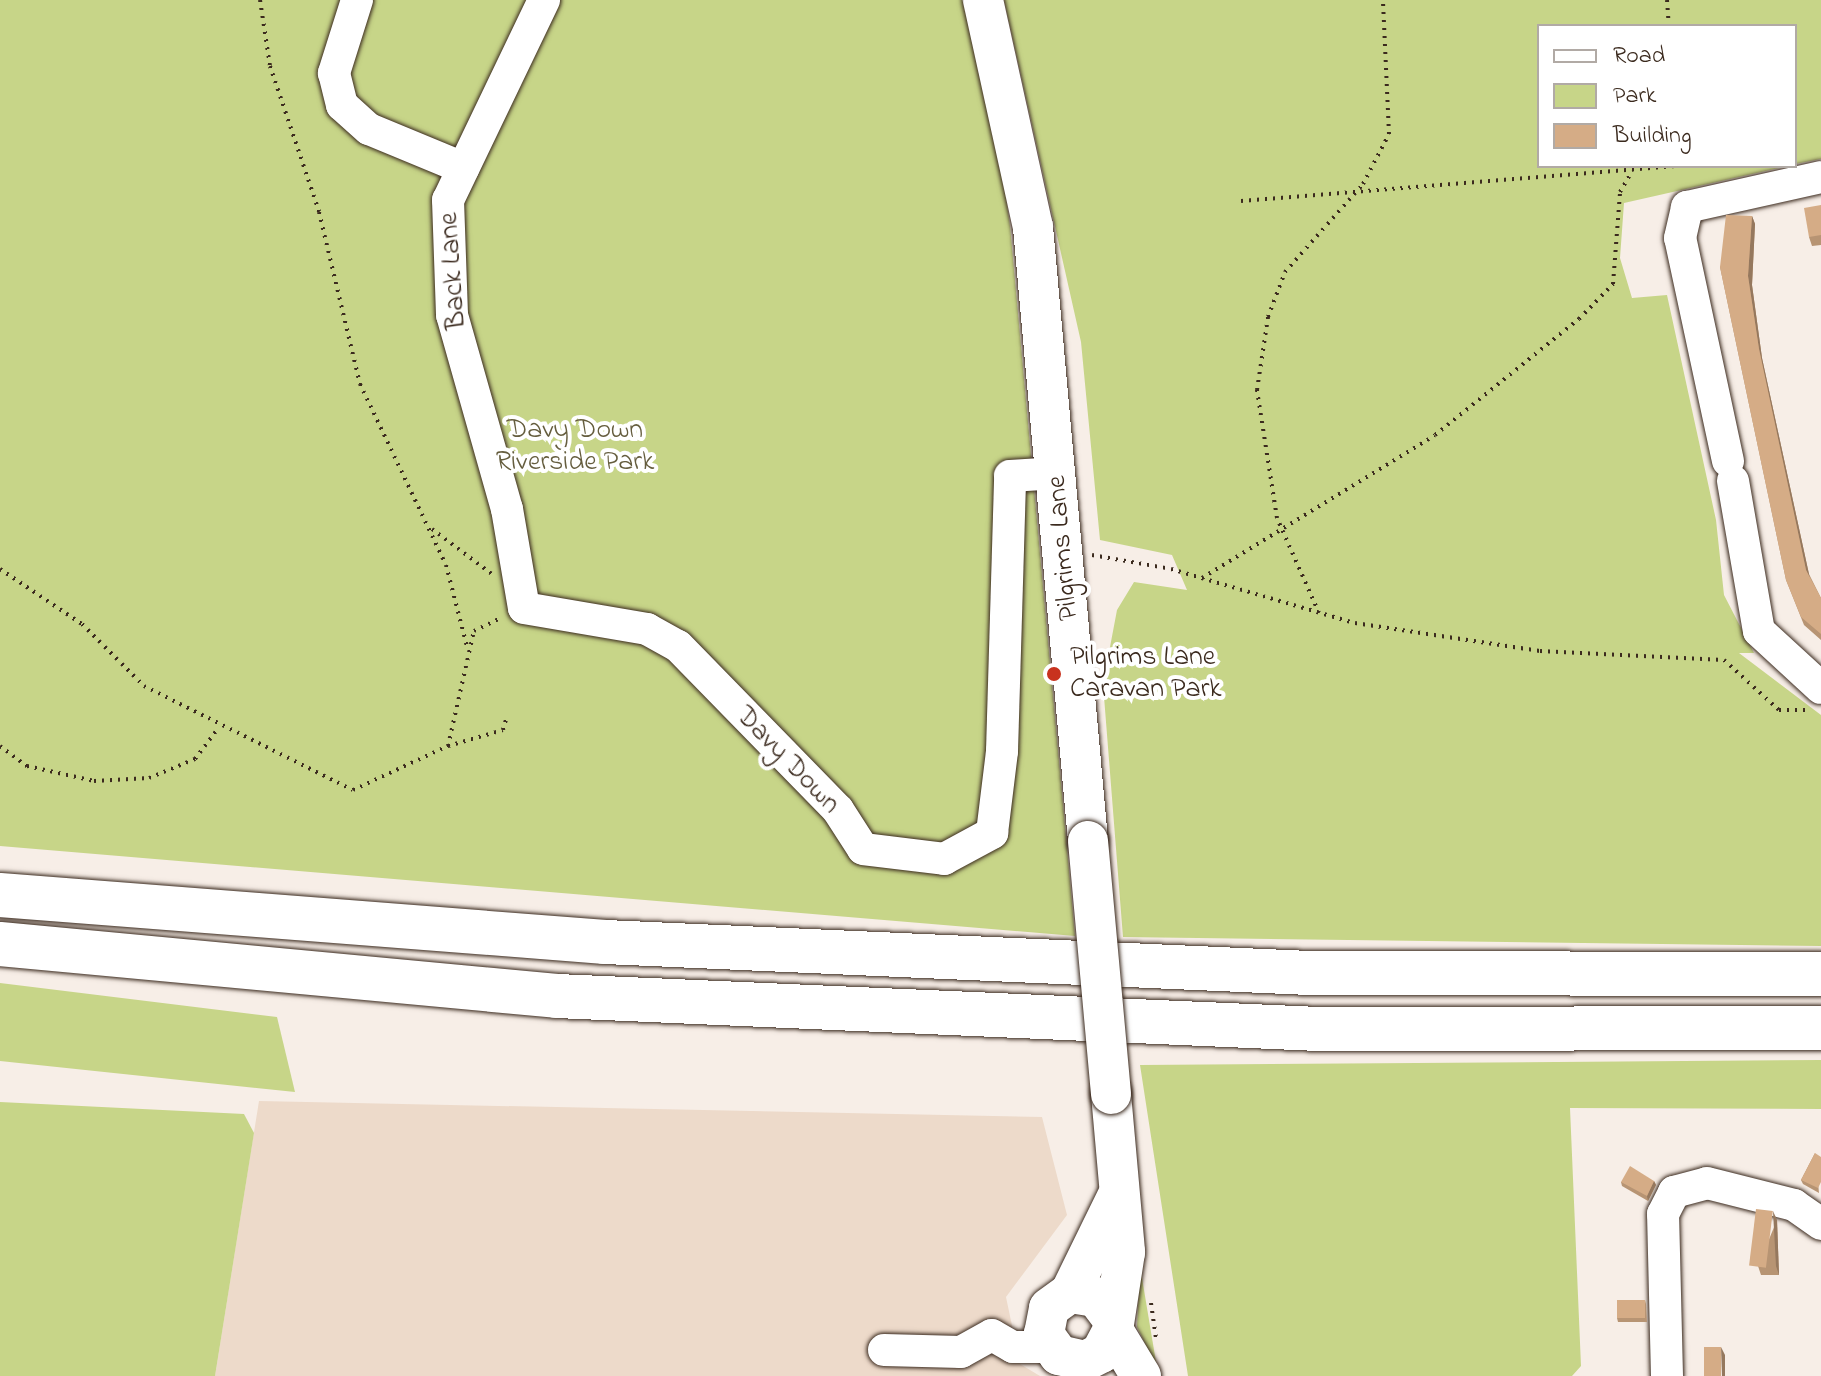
<!DOCTYPE html>
<style>
body{margin:0}
#map{position:relative;width:1821px;height:1376px;overflow:hidden;background:#f7eee7;font-family:"Indie Flower",sans-serif}
div>[style]{position:absolute}
.built>*{inset:0;background:#eddaca}
.green>*{inset:0;background:#c7d588}
.path>*{height:4px;margin-top:-2px;transform-origin:0;background:repeating-linear-gradient(90deg,#3b2a1e 0 2px,transparent 0 8px)}
.roads{filter:drop-shadow(0 0 2px #3b2a1e) drop-shadow(0 0 2px #3b2a1e)}
.minor>*{height:32px;margin:-16px;padding:0 16px;transform-origin:16px;border-radius:16px;background:#fff}
.major>*{height:40px;margin:-20px;padding:0 20px;transform-origin:20px;border-radius:20px;background:#fff}
.highway>*{height:44px;margin:-22px;padding:0 22px;transform-origin:22px;border-radius:22px;background:#fff}
.bridges{filter:drop-shadow(0 0 2px #3b2a1e) drop-shadow(0 0 2px #3b2a1e)}
.major-bridge>*{height:40px;margin:-20px;padding:0 20px;transform-origin:20px;border-radius:20px;background:#fff}
.wall>*{inset:0;background:#b79473}
.shaded-wall>*{inset:0;background:#95785e}
.building>*{inset:0;background:#d5ac86;transform-origin:0 0}
.dots>*{width:22px;height:22px;translate:-50% -50%;box-sizing:border-box;border:4px solid #fff;border-radius:50%}
span{translate:-50% -50%;white-space:nowrap;text-align:center;line-height:1.15;-webkit-text-stroke:8px #fff;paint-order:stroke}
.street-label{font-size:28px;color:#3b2a1e}
.park-label{font-size:28px;color:#655d3e}
.poi-label{font-size:28px;color:#3b2a1e}
.left{translate:0 -50%;text-align:left}
.legend{position:absolute;left:1537px;top:24px;width:260px;height:144px;box-sizing:border-box;background:#fff;border:2px solid #b1aaa5;margin:0;padding:10px 14px;list-style:none;font-size:24px;color:#3b2a1e}
.legend li{display:flex;align-items:center;gap:16px;height:40px}
.legend b{width:40px;border:2px solid #b1aaa5}
</style>
<div id="map">
<div class="built">
<div style="clip-path:polygon(259px 1101px,1042px 1117px,1067px 1215px,1006px 1297px,1020px 1364px,1040px 1376px,215px 1376px)"></div>
</div>
<div class="green">
<div style="clip-path:polygon(0 0,978px 0,1010px 226px,1075px 936px,0 846px)"></div>
<div style="clip-path:polygon(1004px 0,1821px 0,1821px 159px,1795px 164px,1795px 26px,1539px 26px,1539px 166px,1788px 166px,1624px 203px,1620px 258px,1632px 298px,1667px 295px,1716px 520px,1724px 595px,1754px 653px,1739px 653px,1821px 715px,1821px 946px,1123px 937px,1103px 684px,1117px 610px,1134px 582px,1187px 590px,1172px 555px,1100px 540px,1081px 342px)"></div>
<div style="clip-path:polygon(0 983px,277px 1017px,295px 1092px,0 1061px)"></div>
<div style="clip-path:polygon(1821px 1060px,1821px 1109px,1570px 1108px,1581px 1366px,1572px 1376px,1188px 1376px,1140px 1065px)"></div>
<div style="clip-path:polygon(0 1102px,244px 1114px,254px 1133px,215px 1376px,0 1376px)"></div>
<div style="clip-path:polygon(1140px 1266px,1157px 1368px,1137px 1327px)"></div>
</div>
<div class="path">
<div style="left:260px;top:0;width:67px;rotate:81.4deg"></div>
<div style="left:270px;top:66px;width:154px;rotate:71.4deg"></div>
<div style="left:319px;top:212px;width:177px;rotate:76.6deg"></div>
<div style="left:360px;top:384px;width:200px;rotate:64.6deg"></div>
<div style="left:446px;top:565px;width:85px;rotate:75.6deg"></div>
<div style="left:1667px;top:0;width:26px;rotate:86deg"></div>
<div style="left:1241px;top:201px;width:439px;rotate:-4.6deg"></div>
<div style="left:432px;top:529px;width:75px;rotate:36.9deg"></div>
<div style="left:1092px;top:555px;width:80px;rotate:10deg"></div>
<div style="left:1171px;top:569px;width:192px;rotate:16.4deg"></div>
<div style="left:1355px;top:623px;width:187px;rotate:8.6deg"></div>
<div style="left:1540px;top:651px;width:184px;rotate:2.8deg"></div>
<div style="left:1724px;top:660px;width:74px;rotate:42.3deg"></div>
<div style="left:1779px;top:710px;width:28px"></div>
<div style="left:0;top:569px;width:99px;rotate:33.9deg"></div>
<div style="left:82px;top:624px;width:88px;rotate:45deg"></div>
<div style="left:144px;top:686px;width:233px;rotate:26.5deg"></div>
<div style="left:353px;top:790px;width:105px;rotate:-24.9deg"></div>
<div style="left:448px;top:746px;width:118px;rotate:-77.3deg"></div>
<div style="left:474px;top:631px;width:30px;rotate:-26deg"></div>
<div style="left:1202px;top:578px;width:273px;rotate:-31.5deg"></div>
<div style="left:1435px;top:435px;width:185px;rotate:-38.9deg"></div>
<div style="left:1579px;top:319px;width:49px;rotate:-45.8deg"></div>
<div style="left:1613px;top:284px;width:92px;rotate:-85.6deg"></div>
<div style="left:1620px;top:192px;width:24px;rotate:-60deg"></div>
<div style="left:1319px;top:613px;width:104px;rotate:-113.9deg"></div>
<div style="left:1277px;top:518px;width:130px;rotate:-98.9deg"></div>
<div style="left:1257px;top:390px;width:74px;rotate:-81.4deg"></div>
<div style="left:1268px;top:317px;width:48px;rotate:-69.3deg"></div>
<div style="left:1285px;top:272px;width:118px;rotate:-48.4deg"></div>
<div style="left:1363px;top:184px;width:56px;rotate:-62.5deg"></div>
<div style="left:1389px;top:134px;width:134px;rotate:-92.6deg"></div>
<div style="left:0;top:746px;width:34px;rotate:37deg"></div>
<div style="left:27px;top:766px;width:69px;rotate:12.6deg"></div>
<div style="left:94px;top:781px;width:55px;rotate:-3.1deg"></div>
<div style="left:149px;top:778px;width:50px;rotate:-22.4deg"></div>
<div style="left:195px;top:759px;width:39px;rotate:-53deg"></div>
<div style="left:448px;top:746px;width:57px;rotate:-16.2deg"></div>
<div style="left:503px;top:730px;width:15px;rotate:-74deg"></div>
<div style="left:1151px;top:1303px;width:35px;rotate:82deg"></div>
</div>
<div class="roads">
<div class="minor">
<div style="left:357px;top:0;width:77px;rotate:107.5deg"></div>
<div style="left:334px;top:73px;width:33px;rotate:76deg"></div>
<div style="left:342px;top:105px;width:36px;rotate:42deg"></div>
<div style="left:369px;top:129px;width:102px;rotate:22.5deg"></div>
<div style="left:544px;top:0;width:222px;rotate:115.6deg"></div>
<div style="left:448px;top:200px;width:115px;rotate:88deg"></div>
<div style="left:452px;top:315px;width:202px;rotate:74.2deg"></div>
<div style="left:507px;top:509px;width:100px;rotate:80.3deg"></div>
<div style="left:524px;top:608px;width:125px;rotate:9.7deg"></div>
<div style="left:647px;top:629px;width:35px;rotate:29deg"></div>
<div style="left:678px;top:646px;width:229px;rotate:45.7deg"></div>
<div style="left:838px;top:810px;width:46px;rotate:57.3deg"></div>
<div style="left:863px;top:849px;width:82px;rotate:7deg"></div>
<div style="left:944px;top:859px;width:55px;rotate:-28.4deg"></div>
<div style="left:992px;top:833px;width:83px;rotate:-83deg"></div>
<div style="left:1002px;top:751px;width:275px;rotate:-88.3deg"></div>
<div style="left:1010px;top:476px;width:48px;rotate:-3.6deg"></div>
<div style="left:1728px;top:461px;width:228px;rotate:-102.1deg"></div>
<div style="left:1680px;top:238px;width:32px;rotate:-77deg"></div>
<div style="left:1687px;top:207px;width:137px;rotate:-12.6deg"></div>
<div style="left:1733px;top:481px;width:152px;rotate:80.2deg"></div>
<div style="left:1759px;top:631px;width:84px;rotate:42.6deg"></div>
<div style="left:884px;top:1350px;width:77px;rotate:1.5deg"></div>
<div style="left:961px;top:1352px;width:35px;rotate:-29deg"></div>
<div style="left:992px;top:1335px;width:24px;rotate:30deg"></div>
<div style="left:1013px;top:1347px;width:37px"></div>
<div style="left:1667px;top:1376px;width:162px;rotate:-91.4deg"></div>
<div style="left:1663px;top:1214px;width:25px;rotate:-63deg"></div>
<div style="left:1674px;top:1192px;width:34px;rotate:-15deg"></div>
<div style="left:1707px;top:1183px;width:90px;rotate:14.2deg"></div>
<div style="left:1794px;top:1205px;width:33px;rotate:35deg"></div>
</div>
<div class="major">
<div style="left:983px;top:0;width:232px;rotate:77.6deg"></div>
<div style="left:1033px;top:227px;width:616px;rotate:84.88deg"></div>
<div style="left:1111px;top:1094px;width:159px;rotate:84.9deg"></div>
<div style="left:1125px;top:1252px;width:79px;rotate:98.7deg"></div>
<div style="left:1113px;top:1330px;width:26px;rotate:118deg"></div>
<div style="left:1101px;top:1353px;width:18px;rotate:153deg"></div>
<div style="left:1085px;top:1361px;width:27px;rotate:-167deg"></div>
<div style="left:1059px;top:1355px;width:26px;rotate:-126deg"></div>
<div style="left:1044px;top:1334px;width:26px;rotate:-79deg"></div>
<div style="left:1049px;top:1308px;width:26px;rotate:-36deg"></div>
<div style="left:1070px;top:1293px;width:26px;rotate:9deg"></div>
<div style="left:1096px;top:1297px;width:26px;rotate:53deg"></div>
<div style="left:1070px;top:1293px;width:107px;rotate:-63.9deg"></div>
<div style="left:1113px;top:1330px;width:54px;rotate:58.7deg"></div>
</div>
<div class="highway">
<div style="left:0;top:895px;width:607px;rotate:4.44deg"></div>
<div style="left:605px;top:942px;width:704px;rotate:2.52deg"></div>
<div style="left:1308px;top:973px;width:513px;rotate:0.11deg"></div>
<div style="left:0;top:944px;width:559px;rotate:5.33deg"></div>
<div style="left:557px;top:996px;width:764px;rotate:2.48deg"></div>
<div style="left:1320px;top:1029px;width:501px;rotate:-0.11deg"></div>
</div>
</div>
<div class="bridges">
<div class="major-bridge">
<div style="left:1088px;top:841px;width:254px;rotate:84.8deg"></div>
</div>
</div>
<div class="wall">
<div style="clip-path:polygon(1821px 205px,1821px 245px,1812px 246px,1809px 237px)"></div>
<div style="clip-path:polygon(1752px 216px,1755px 224px,1752px 285px,1762px 358px,1809px 574px,1821px 598px,1821px 640px,1804px 625px,1786px 580px,1720px 267px)"></div>
<div style="clip-path:polygon(1815px 1153px,1819px 1193px,1803px 1184px,1801px 1180px)"></div>
<div style="clip-path:polygon(1654px 1181px,1656px 1185px,1648px 1201px,1622px 1186px,1621px 1182px)"></div>
<div style="clip-path:polygon(1777px 1220px,1779px 1275px,1761px 1275px,1758px 1266px)"></div>
<div style="clip-path:polygon(1645px 1300px,1646px 1304px,1647px 1322px,1618px 1322px,1617px 1318px)"></div>
</div>
<div class="shaded-wall">
<div style="clip-path:polygon(1752px 216px,1755px 224px,1752px 285px,1762px 358px,1810px 579px,1806px 570px,1759px 349px,1748px 276px)"></div>
<div style="clip-path:polygon(1654px 1181px,1656px 1185px,1648px 1201px,1647px 1196px)"></div>
<div style="clip-path:polygon(1773px 1211px,1777px 1220px,1779px 1275px,1776px 1266px)"></div>
<div style="clip-path:polygon(1721px 1347px,1725px 1355px,1725px 1376px,1722px 1376px)"></div>
</div>
<div class="building">
<div style="clip-path:polygon(1821px 205px,1821px 235px,1809px 237px,1804px 208px)"></div>
<div style="clip-path:polygon(1726px 215px,1752px 216px,1748px 276px,1759px 349px,1806px 570px,1821px 598px,1821px 634px,1801px 617px,1786px 580px,1720px 267px)"></div>
<div style="clip-path:polygon(1815px 1153px,1821px 1157px,1821px 1182px,1818px 1188px,1801px 1180px)"></div>
<div style="clip-path:polygon(1630px 1166px,1654px 1181px,1647px 1196px,1621px 1182px)"></div>
<div style="left:1756px;top:1209px;width:17px;height:57px;rotate:7deg"></div>
<div style="left:1617px;top:1300px;width:28px;height:18px"></div>
<div style="left:1704px;top:1347px;width:17px;height:29px"></div>
</div>
<div class="dots">
<div style="left:1054px;top:674px;background:#c8321e"></div>
</div>
<div class="street-label">
<span style="left:454px;top:271px;rotate:-94deg">Back Lane</span>
<span style="left:1064px;top:548px;rotate:-95deg">Pilgrims Lane</span>
<span style="left:787px;top:761px;rotate:46deg">Davy Down</span>
</div>
<div class="park-label">
<span style="left:575px;top:447px">Davy Down<br>Riverside Park</span>
</div>
<div class="poi-label">
<span class="left" style="left:1070px;top:674px">Pilgrims Lane<br>Caravan Park</span>
</div>
<ul class="legend">
<li><b style="height:10px;background:#fff"></b>Road</li>
<li><b style="height:22px;background:#c7d588"></b>Park</li>
<li><b style="height:22px;background:#d5ac86"></b>Building</li>
</ul>
</div>
